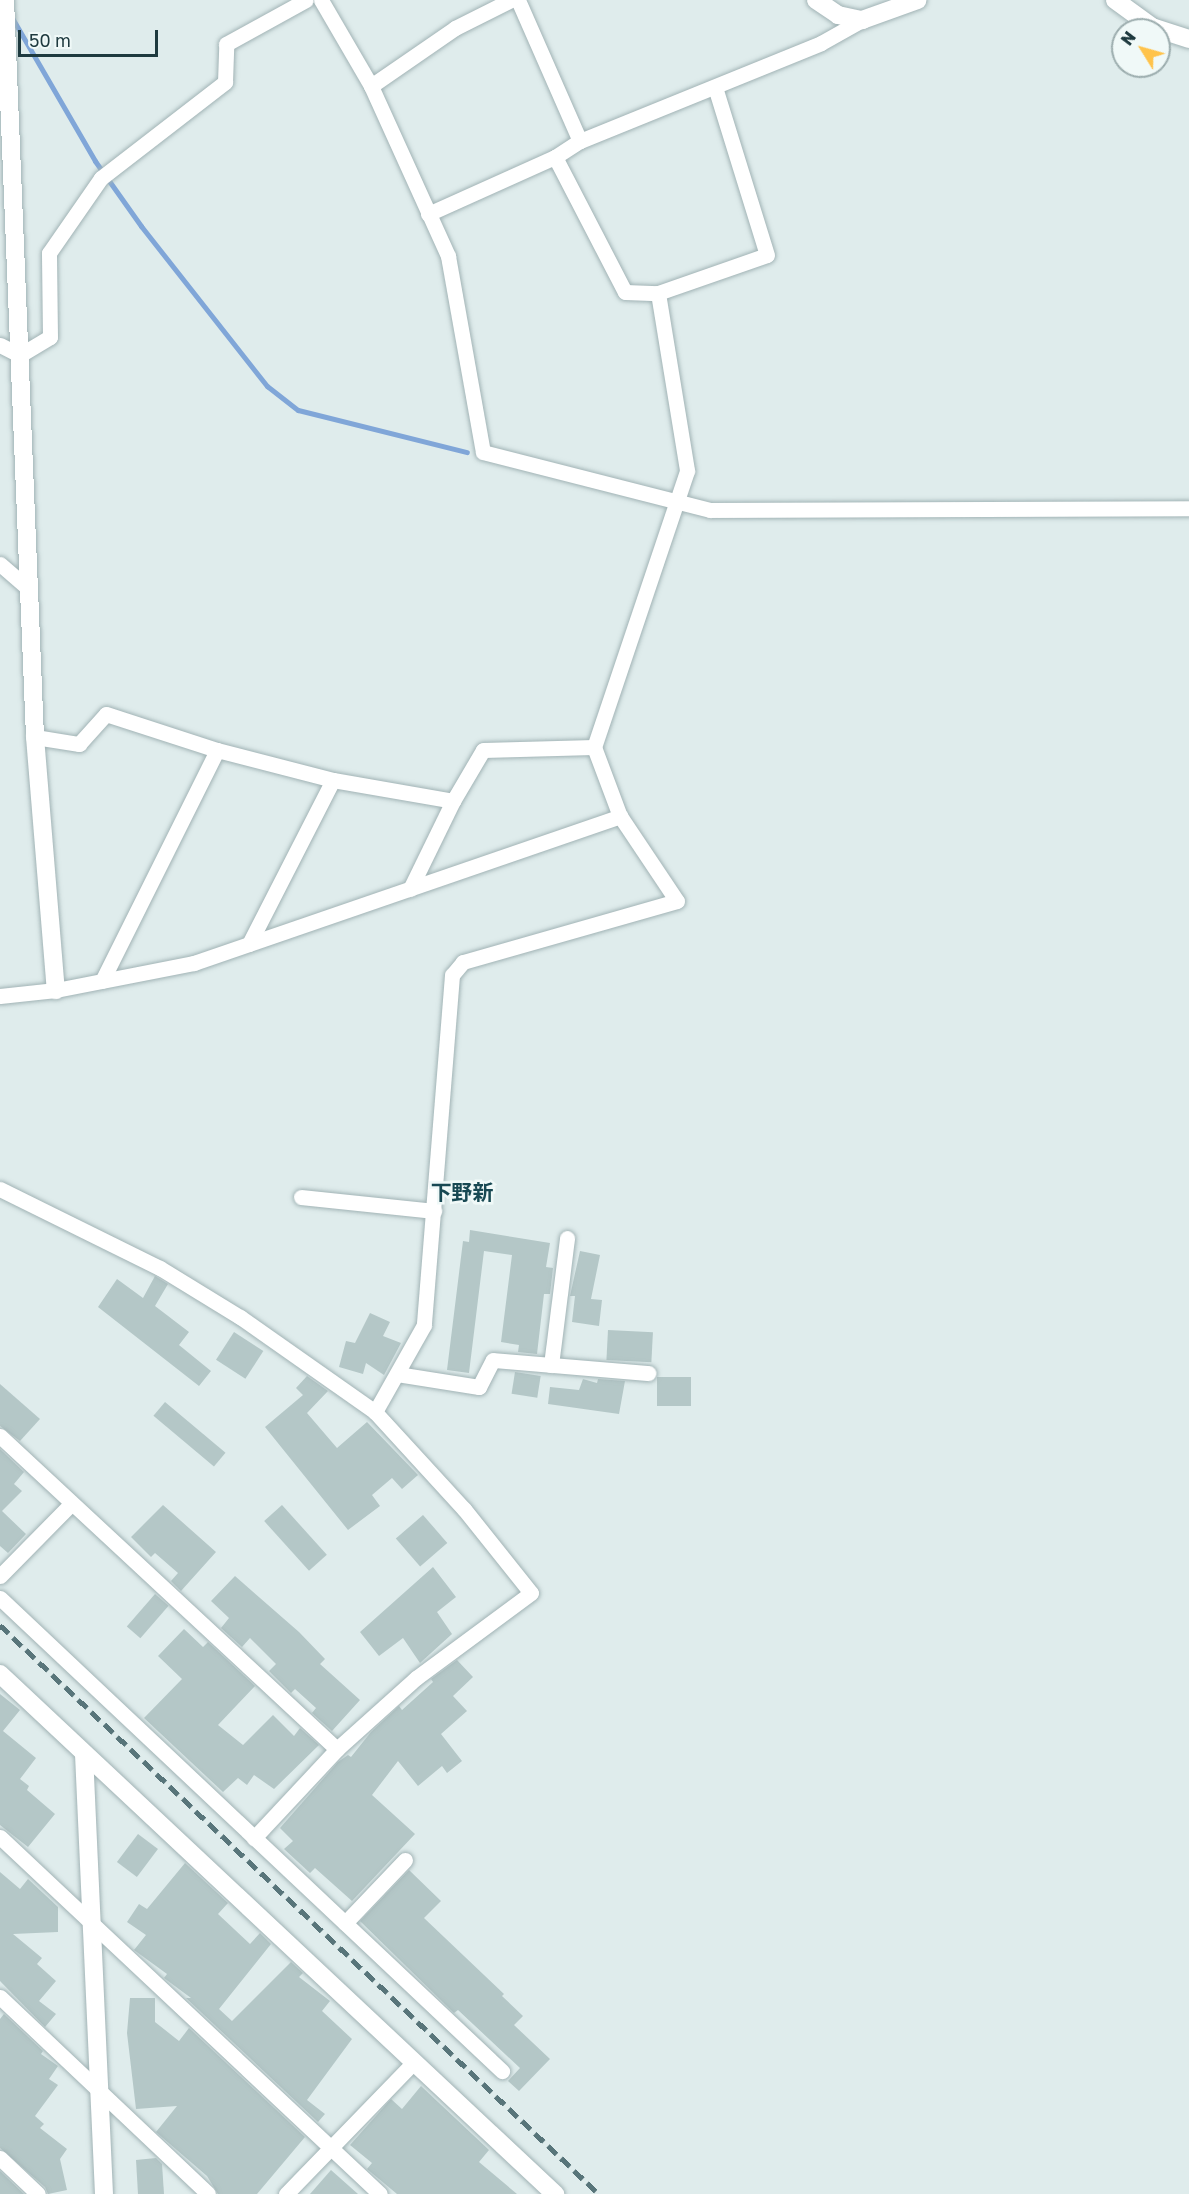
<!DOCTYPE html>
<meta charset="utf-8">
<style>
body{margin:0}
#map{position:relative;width:1189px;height:2194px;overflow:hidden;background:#dfecec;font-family:"Golos Text","Noto Sans JP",sans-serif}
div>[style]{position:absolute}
.stream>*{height:5px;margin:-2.5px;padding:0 2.5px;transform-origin:2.5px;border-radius:2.5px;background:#80a6d8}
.building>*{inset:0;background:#b4c7c7;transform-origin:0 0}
.roads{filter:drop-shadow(0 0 2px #a1b3b5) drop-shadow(0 0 2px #a1b3b5)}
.street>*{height:15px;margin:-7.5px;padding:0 7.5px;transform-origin:7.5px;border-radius:7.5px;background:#fff}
.secondary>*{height:18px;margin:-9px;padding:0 9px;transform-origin:9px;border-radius:9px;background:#fff}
.rail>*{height:4.5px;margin-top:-2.25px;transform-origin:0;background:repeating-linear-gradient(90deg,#58757a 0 12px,transparent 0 18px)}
span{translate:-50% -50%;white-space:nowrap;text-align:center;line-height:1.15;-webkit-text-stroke:5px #f0f9f8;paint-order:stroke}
.neighbourhood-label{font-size:21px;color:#184953;font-weight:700}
.north{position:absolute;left:1111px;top:18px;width:60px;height:60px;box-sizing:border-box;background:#f0f9f8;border:2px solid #9cadae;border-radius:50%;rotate:307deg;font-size:16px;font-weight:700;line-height:24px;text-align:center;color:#1e3a3f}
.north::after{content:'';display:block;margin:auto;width:21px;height:27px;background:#ffc34b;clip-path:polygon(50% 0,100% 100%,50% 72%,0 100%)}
.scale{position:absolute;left:18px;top:30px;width:140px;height:27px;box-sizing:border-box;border:3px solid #1e3a3f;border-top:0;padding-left:8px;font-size:18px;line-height:21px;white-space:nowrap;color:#1e3a3f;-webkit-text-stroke:4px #f0f9f8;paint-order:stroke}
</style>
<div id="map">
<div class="stream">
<div style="left:11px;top:16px;width:168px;rotate:59.9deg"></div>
<div style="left:95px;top:161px;width:80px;rotate:54.7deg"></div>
<div style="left:141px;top:226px;width:204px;rotate:51.8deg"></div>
<div style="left:267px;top:386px;width:39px;rotate:38deg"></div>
<div style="left:298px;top:410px;width:174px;rotate:14deg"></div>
</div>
<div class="building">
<div style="clip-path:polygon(470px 1230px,550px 1243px,546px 1267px,553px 1268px,550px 1294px,544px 1294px,537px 1354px,518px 1352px,519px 1345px,501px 1342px,512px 1255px,484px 1251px,469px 1373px,447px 1370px,463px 1241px,469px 1242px)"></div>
<div style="clip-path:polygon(580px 1251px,600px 1255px,591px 1299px,602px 1300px,599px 1326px,572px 1322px,575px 1296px,570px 1296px)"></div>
<div style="clip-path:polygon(155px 1276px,168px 1284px,155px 1306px,189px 1332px,179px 1345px,211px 1371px,199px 1386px,98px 1307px,117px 1279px,143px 1298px)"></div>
<div style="clip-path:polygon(370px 1313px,390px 1322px,383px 1336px,401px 1343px,384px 1375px,366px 1363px,363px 1374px,339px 1367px,346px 1341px,355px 1343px)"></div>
<div style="left:608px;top:1330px;width:45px;height:30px;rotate:3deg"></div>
<div style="left:234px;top:1332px;width:35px;height:33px;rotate:33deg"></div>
<div style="left:515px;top:1372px;width:26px;height:22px;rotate:9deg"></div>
<div style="clip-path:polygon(307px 1376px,328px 1391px,307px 1413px,337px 1448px,367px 1422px,418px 1475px,402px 1489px,392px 1478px,372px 1495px,380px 1506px,348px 1530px,265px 1427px,303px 1395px,296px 1388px)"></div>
<div style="left:657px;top:1377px;width:34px;height:29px"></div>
<div style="clip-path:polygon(583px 1379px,597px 1383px,598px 1379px,625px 1381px,619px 1414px,548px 1404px,550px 1387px,579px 1390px)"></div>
<div style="clip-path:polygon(0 1384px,40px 1419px,20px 1441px,0 1426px)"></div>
<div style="left:165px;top:1402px;width:79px;height:18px;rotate:40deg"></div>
<div style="clip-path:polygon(0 1449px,24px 1472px,14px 1484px,22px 1491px,2px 1511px,26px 1534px,8px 1553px,0 1546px)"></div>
<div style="clip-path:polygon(163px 1505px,216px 1552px,181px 1591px,171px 1581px,178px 1573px,155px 1553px,151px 1557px,131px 1537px)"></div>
<div style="left:282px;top:1505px;width:67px;height:24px;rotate:48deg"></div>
<div style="left:423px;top:1515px;width:37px;height:36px;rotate:49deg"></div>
<div style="clip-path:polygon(433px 1567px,456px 1597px,437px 1612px,452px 1634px,420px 1663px,403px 1638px,379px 1656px,360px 1632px)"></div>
<div style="clip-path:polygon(235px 1576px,299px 1632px,325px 1659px,320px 1664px,360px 1700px,332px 1731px,312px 1713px,316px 1708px,295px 1689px,291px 1693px,269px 1671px,276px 1664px,250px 1638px,242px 1647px,221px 1628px,229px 1618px,211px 1601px)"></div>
<div style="left:155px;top:1594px;width:18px;height:43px;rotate:41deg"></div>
<div style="clip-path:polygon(184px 1629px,203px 1647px,208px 1642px,255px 1686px,218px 1725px,243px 1745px,273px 1715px,294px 1736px,300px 1728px,319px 1745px,274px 1789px,254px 1775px,247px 1785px,238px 1778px,223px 1792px,144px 1718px,182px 1679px,158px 1656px)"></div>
<div style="clip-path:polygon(457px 1660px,473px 1677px,453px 1696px,467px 1711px,441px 1734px,462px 1761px,447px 1773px,442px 1766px,418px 1786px,398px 1761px,372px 1795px,415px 1834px,352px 1901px,315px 1868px,310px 1873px,284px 1849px,293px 1841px,280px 1828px,338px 1762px,348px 1755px,351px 1757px,371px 1732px,399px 1706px,402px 1710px,433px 1682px,431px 1679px)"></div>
<div style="clip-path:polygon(0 1694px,20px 1710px,3px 1731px,36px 1758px,20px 1779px,29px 1786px,27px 1790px,55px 1814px,28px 1847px,0 1825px)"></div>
<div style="left:138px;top:1834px;width:25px;height:35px;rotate:37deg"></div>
<div style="clip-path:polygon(185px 1863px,228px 1903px,218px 1914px,250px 1944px,260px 1933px,271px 1944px,219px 2009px,232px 2021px,291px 1962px,303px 1973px,299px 1977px,330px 2001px,322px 2011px,352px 2039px,307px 2100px,325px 2114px,318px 2122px,186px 1998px,191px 1998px,164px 1978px,167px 1974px,134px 1950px,146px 1935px,127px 1922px,139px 1904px,147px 1909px)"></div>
<div style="clip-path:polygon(409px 1870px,441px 1901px,424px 1918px,504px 1994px,502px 1996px,523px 2016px,514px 2025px,550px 2059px,519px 2091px,508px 2081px,520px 2068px,458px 2010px,454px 2013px,360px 1921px)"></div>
<div style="clip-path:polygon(0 1872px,20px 1889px,28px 1879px,58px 1907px,58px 1932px,13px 1934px,42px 1958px,37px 1964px,56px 1981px,39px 2001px,56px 2014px,45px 2027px,0 1981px)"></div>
<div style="clip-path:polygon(130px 1998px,155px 1998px,155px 2022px,179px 2041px,189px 2028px,305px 2137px,257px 2194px,218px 2194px,207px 2176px,156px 2132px,177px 2106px,136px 2109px,127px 2033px)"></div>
<div style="clip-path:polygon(4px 2014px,43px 2051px,41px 2054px,58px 2066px,49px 2079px,58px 2085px,35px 2116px,44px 2124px,40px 2128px,67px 2149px,60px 2159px,67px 2190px,48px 2194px,45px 2187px,0 2148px,0 2019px)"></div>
<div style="clip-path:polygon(421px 2086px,489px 2150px,479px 2162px,517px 2194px,397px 2194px,367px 2169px,372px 2163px,350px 2145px,391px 2099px,402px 2109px)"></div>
<div style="clip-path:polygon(156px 2158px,162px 2164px,164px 2194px,138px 2194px,136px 2160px)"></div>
<div style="clip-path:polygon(331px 2170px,358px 2194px,310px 2194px)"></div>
<div style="clip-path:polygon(0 2171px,24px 2194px,0 2194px)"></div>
</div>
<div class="roads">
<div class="street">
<div style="left:321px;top:0;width:99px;rotate:59.8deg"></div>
<div style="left:371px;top:86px;width:187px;rotate:65.6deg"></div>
<div style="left:448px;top:256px;width:199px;rotate:79.9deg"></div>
<div style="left:483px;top:452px;width:234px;rotate:14.3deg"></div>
<div style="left:710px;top:510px;width:479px;rotate:-0.2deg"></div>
<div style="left:518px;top:0;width:154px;rotate:66.3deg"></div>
<div style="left:371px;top:86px;width:102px;rotate:-34.6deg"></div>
<div style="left:455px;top:28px;width:63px;rotate:-26.6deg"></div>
<div style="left:555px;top:157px;width:152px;rotate:62.6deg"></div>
<div style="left:625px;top:292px;width:33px;rotate:2deg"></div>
<div style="left:658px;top:293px;width:180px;rotate:80.7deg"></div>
<div style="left:687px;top:471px;width:291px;rotate:108.6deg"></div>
<div style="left:428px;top:214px;width:139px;rotate:-24.2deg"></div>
<div style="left:555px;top:157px;width:30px;rotate:-33deg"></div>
<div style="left:580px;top:141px;width:260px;rotate:-22.1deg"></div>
<div style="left:821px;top:43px;width:47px;rotate:-29.3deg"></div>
<div style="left:658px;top:293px;width:115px;rotate:-19.2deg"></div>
<div style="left:767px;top:255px;width:176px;rotate:-107.2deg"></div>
<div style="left:0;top:345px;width:22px;rotate:27deg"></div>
<div style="left:20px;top:355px;width:35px;rotate:-31deg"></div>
<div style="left:50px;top:337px;width:84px;rotate:-90.7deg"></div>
<div style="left:49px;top:253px;width:91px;rotate:-55.3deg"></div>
<div style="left:101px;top:178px;width:157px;rotate:-37.7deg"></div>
<div style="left:225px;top:82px;width:38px;rotate:-88deg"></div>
<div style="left:226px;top:44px;width:91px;rotate:-28.8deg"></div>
<div style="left:0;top:564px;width:37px;rotate:41deg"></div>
<div style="left:35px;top:737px;width:45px;rotate:9deg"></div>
<div style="left:79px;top:744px;width:40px;rotate:-48deg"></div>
<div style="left:106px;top:714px;width:117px;rotate:18deg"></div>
<div style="left:217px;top:750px;width:120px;rotate:14.5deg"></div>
<div style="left:333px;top:780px;width:122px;rotate:9.9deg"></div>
<div style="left:453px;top:801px;width:59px;rotate:-59.5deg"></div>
<div style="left:483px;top:750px;width:111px;rotate:-1.5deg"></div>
<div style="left:594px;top:747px;width:74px;rotate:69.4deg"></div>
<div style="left:620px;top:816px;width:102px;rotate:56.2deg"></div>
<div style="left:677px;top:901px;width:223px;rotate:164.1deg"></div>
<div style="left:463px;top:962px;width:17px;rotate:130deg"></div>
<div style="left:452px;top:975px;width:351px;rotate:94.6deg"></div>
<div style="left:424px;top:1325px;width:100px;rotate:119.4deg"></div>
<div style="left:410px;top:889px;width:98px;rotate:-64deg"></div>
<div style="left:249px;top:944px;width:184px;rotate:-62.9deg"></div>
<div style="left:102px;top:981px;width:258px;rotate:-63.5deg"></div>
<div style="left:0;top:996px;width:56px;rotate:-6.1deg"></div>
<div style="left:56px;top:990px;width:141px;rotate:-11.1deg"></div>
<div style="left:194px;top:963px;width:451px;rotate:-19deg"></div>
<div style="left:0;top:1189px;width:178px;rotate:26.3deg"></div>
<div style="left:160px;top:1268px;width:94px;rotate:31.5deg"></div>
<div style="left:240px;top:1317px;width:165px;rotate:35.1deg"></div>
<div style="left:375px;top:1412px;width:132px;rotate:47.5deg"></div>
<div style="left:464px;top:1509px;width:107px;rotate:51.4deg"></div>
<div style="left:531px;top:1593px;width:143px;rotate:143.5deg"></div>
<div style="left:416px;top:1678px;width:106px;rotate:138.1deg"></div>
<div style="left:337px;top:1749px;width:122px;rotate:133deg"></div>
<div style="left:301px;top:1197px;width:134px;rotate:6deg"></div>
<div style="left:551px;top:1365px;width:128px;rotate:-82.8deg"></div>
<div style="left:397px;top:1374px;width:83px;rotate:9deg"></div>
<div style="left:479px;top:1387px;width:30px;rotate:-63deg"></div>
<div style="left:493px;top:1360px;width:156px;rotate:4.8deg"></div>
<div style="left:0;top:1436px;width:460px;rotate:42.9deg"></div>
<div style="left:0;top:1576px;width:101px;rotate:-45.4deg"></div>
<div style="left:0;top:1598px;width:690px;rotate:43.3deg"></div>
<div style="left:0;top:1837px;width:521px;rotate:43.21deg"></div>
<div style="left:345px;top:1923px;width:87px;rotate:-46.4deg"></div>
<div style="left:0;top:1997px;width:286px;rotate:43.4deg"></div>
<div style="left:0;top:2158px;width:52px;rotate:43.5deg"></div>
<div style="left:286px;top:2194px;width:184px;rotate:-45.9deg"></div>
</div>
<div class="secondary">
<div style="left:5px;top:0;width:738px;rotate:87.67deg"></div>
<div style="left:35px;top:737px;width:254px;rotate:85.3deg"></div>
<div style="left:816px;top:0;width:27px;rotate:34deg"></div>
<div style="left:838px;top:15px;width:25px;rotate:12deg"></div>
<div style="left:862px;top:20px;width:59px;rotate:-19.7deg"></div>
<div style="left:1115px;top:0;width:46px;rotate:36.1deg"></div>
<div style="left:1152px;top:27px;width:39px;rotate:18deg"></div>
<div style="left:0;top:1674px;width:761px;rotate:43.14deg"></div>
<div style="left:84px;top:1754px;width:440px;rotate:87.4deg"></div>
</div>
</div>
<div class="rail">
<div style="left:0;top:1625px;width:826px;rotate:43.53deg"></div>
</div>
<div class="neighbourhood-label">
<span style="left:462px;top:1192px">下野新</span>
</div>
<div class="north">N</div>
<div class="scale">50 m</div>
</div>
